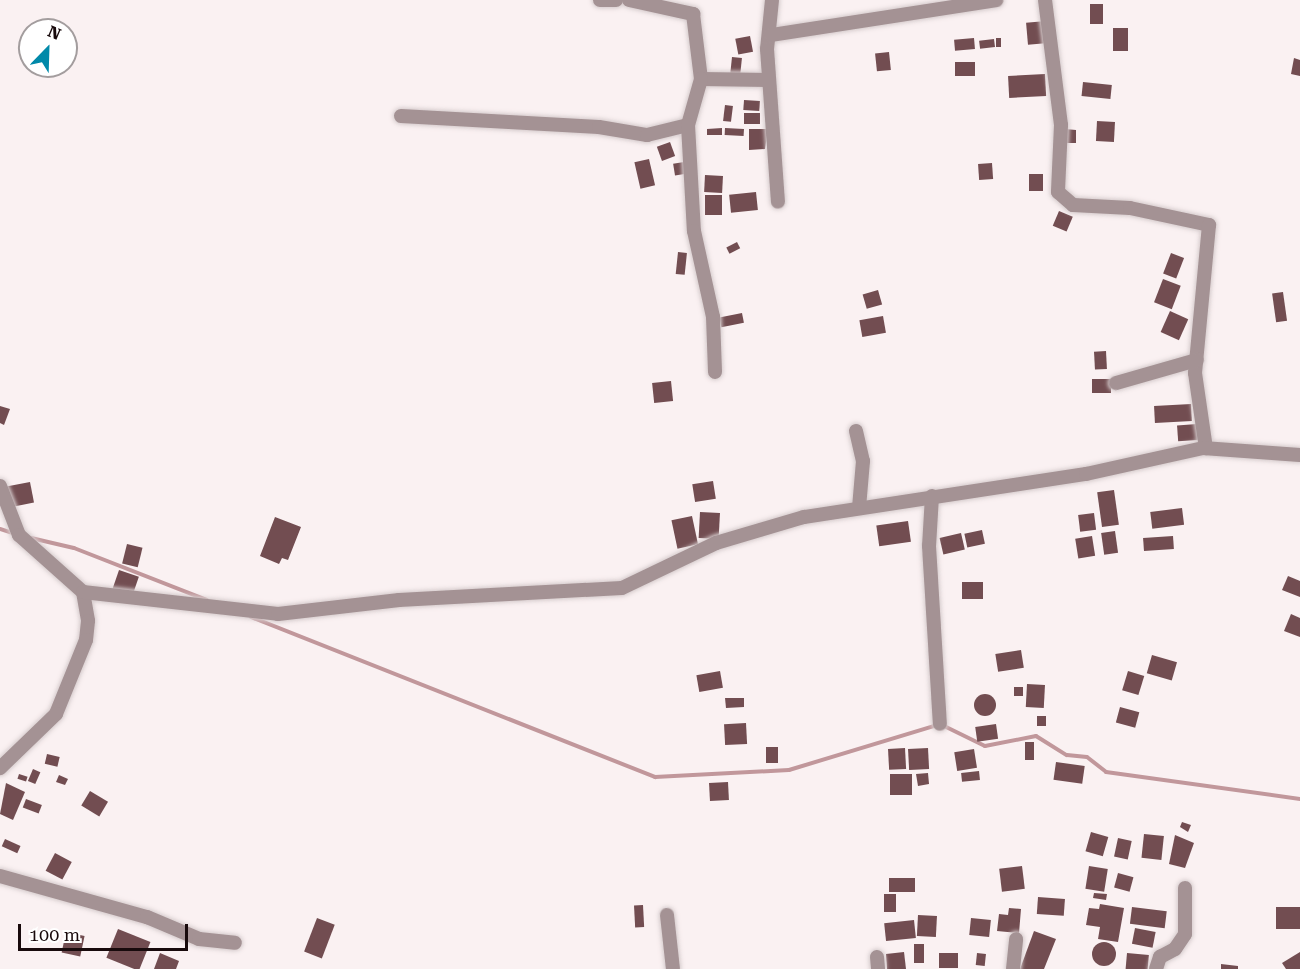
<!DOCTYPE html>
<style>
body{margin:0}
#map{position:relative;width:1300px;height:969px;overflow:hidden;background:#faf1f2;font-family:"Roboto Serif",serif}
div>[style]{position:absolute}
.stream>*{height:4px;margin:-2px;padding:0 2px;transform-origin:2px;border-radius:2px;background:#c1979b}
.building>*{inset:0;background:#724d51;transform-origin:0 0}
.round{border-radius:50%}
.roads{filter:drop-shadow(0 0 2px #d6cccd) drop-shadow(0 0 2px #d6cccd)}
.street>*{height:14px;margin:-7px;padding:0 7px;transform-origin:7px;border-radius:7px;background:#a49294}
span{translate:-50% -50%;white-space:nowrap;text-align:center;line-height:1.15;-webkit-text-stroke:6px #fff;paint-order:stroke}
.north{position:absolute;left:18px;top:18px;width:60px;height:60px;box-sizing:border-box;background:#fff;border:2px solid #a39d9e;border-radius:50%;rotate:23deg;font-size:16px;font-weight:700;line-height:24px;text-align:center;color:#180a0c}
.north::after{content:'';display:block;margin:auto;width:21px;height:27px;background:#0189a9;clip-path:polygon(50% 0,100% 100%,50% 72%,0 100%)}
.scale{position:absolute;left:18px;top:924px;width:170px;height:27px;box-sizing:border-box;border:3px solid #180a0c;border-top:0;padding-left:8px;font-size:18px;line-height:21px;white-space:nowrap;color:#180a0c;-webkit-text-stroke:4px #fff;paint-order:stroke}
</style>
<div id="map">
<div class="stream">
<div style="left:0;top:529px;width:16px;rotate:18deg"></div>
<div style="left:31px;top:538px;width:44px;rotate:13.1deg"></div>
<div style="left:74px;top:548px;width:143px;rotate:21.4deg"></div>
<div style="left:251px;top:617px;width:435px;rotate:21.6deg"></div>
<div style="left:655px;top:777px;width:134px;rotate:-3deg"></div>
<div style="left:789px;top:770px;width:158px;rotate:-16.9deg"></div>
<div style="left:940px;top:724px;width:50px;rotate:26.1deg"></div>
<div style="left:985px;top:746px;width:52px;rotate:-11.1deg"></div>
<div style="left:1036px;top:736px;width:36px;rotate:32deg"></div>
<div style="left:1067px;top:755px;width:20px;rotate:6deg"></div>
<div style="left:1087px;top:757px;width:24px;rotate:38deg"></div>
<div style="left:1106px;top:772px;width:196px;rotate:7.9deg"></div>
</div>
<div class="building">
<div style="left:1090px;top:4px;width:13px;height:20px"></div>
<div style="left:1046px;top:21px;width:22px;height:20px;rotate:85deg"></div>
<div style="left:1113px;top:28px;width:15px;height:23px"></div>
<div style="left:750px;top:36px;width:16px;height:15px;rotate:79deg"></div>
<div style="left:974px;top:38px;width:11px;height:20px;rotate:85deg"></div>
<div style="left:996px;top:38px;width:5px;height:9px"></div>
<div style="left:994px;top:39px;width:8px;height:15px;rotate:83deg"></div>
<div style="left:889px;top:52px;width:18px;height:14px;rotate:84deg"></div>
<div style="left:732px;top:57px;width:10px;height:18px;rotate:6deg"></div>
<div style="clip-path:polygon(1294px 58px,1300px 60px,1300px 76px,1291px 74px)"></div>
<div style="left:955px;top:62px;width:20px;height:14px"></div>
<div style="left:1045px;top:74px;width:22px;height:37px;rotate:87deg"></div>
<div style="left:1083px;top:82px;width:29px;height:14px;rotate:6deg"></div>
<div style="left:744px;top:100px;width:16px;height:10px;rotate:4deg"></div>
<div style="left:725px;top:105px;width:8px;height:16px;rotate:7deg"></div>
<div style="left:744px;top:113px;width:16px;height:11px"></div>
<div style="left:1097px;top:121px;width:18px;height:20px;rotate:3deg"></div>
<div style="clip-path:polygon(722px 128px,722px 135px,707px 135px,707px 129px)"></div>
<div style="left:725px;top:128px;width:19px;height:7px;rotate:3deg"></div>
<div style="clip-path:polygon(749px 129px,768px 129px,765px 149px,749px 150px)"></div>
<div style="clip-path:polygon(1065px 129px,1076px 130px,1076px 143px,1064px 143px)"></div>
<div style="left:670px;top:142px;width:15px;height:14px;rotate:70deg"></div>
<div style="left:649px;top:159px;width:27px;height:15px;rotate:77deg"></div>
<div style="left:684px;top:162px;width:12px;height:11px;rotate:81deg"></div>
<div style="left:992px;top:163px;width:16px;height:14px;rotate:86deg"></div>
<div style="left:1029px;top:174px;width:14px;height:17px"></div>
<div style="left:705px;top:175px;width:18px;height:17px;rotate:3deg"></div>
<div style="left:756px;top:192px;width:18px;height:27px;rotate:84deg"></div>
<div style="left:722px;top:195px;width:20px;height:17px;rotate:90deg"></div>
<div style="left:1059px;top:211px;width:15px;height:16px;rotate:23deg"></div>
<div style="left:737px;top:242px;width:7px;height:12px;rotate:63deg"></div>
<div style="left:678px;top:252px;width:9px;height:22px;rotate:6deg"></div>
<div style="left:1171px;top:253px;width:14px;height:22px;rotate:21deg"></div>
<div style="left:1163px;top:279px;width:19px;height:25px;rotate:21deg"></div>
<div style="left:878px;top:290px;width:15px;height:16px;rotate:74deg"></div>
<div style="left:1283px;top:292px;width:29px;height:11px;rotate:82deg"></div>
<div style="left:1170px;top:311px;width:20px;height:23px;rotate:24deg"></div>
<div style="left:742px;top:313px;width:10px;height:23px;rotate:79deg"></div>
<div style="left:883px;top:316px;width:17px;height:24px;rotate:80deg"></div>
<div style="left:1106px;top:351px;width:18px;height:12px;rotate:87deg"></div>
<div style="left:1092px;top:379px;width:19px;height:14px"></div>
<div style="left:671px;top:381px;width:20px;height:19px;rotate:84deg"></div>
<div style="left:1191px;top:404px;width:17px;height:37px;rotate:87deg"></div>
<div style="clip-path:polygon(0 406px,10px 409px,4px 425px,0 423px)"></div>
<div style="left:1197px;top:424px;width:16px;height:20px;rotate:86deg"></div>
<div style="left:713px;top:481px;width:18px;height:21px;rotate:81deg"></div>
<div style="left:30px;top:482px;width:21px;height:24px;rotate:79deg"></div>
<div style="left:1114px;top:490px;width:35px;height:17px;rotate:82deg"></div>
<div style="left:1182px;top:508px;width:17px;height:32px;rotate:83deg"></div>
<div style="left:700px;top:512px;width:20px;height:26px;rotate:3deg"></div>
<div style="left:1094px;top:513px;width:17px;height:16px;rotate:83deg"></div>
<div style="left:692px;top:516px;width:29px;height:21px;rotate:78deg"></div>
<div style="clip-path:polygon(275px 517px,301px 527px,288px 560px,282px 558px,279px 564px,260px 556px)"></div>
<div style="left:908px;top:521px;width:21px;height:32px;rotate:82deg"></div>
<div style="left:982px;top:530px;width:14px;height:18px;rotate:78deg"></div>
<div style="left:1115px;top:531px;width:22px;height:14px;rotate:82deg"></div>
<div style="left:961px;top:533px;width:17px;height:22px;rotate:77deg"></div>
<div style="left:1092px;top:536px;width:20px;height:17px;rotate:81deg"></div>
<div style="left:1173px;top:536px;width:13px;height:30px;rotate:86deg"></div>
<div style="left:127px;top:544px;width:16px;height:20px;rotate:14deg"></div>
<div style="left:119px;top:570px;width:21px;height:20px;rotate:19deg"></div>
<div style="clip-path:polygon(1288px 576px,1300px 581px,1300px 597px,1282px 590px)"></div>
<div style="left:983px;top:582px;width:17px;height:21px;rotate:90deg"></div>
<div style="clip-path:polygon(1291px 614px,1300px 618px,1300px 637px,1284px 631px)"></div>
<div style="left:1021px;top:650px;width:18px;height:26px;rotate:81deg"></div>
<div style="left:1152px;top:655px;width:26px;height:19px;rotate:16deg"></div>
<div style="left:720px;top:671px;width:17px;height:24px;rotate:80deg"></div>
<div style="left:1128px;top:671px;width:17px;height:20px;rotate:17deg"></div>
<div style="left:1027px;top:684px;width:18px;height:23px;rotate:3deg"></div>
<div style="left:1014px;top:687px;width:9px;height:9px"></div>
<div class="round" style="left:974px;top:694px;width:22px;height:22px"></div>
<div style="clip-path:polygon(725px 698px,744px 698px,744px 707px,726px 708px)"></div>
<div style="left:1120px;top:707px;width:20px;height:16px;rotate:15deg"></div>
<div style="left:1037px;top:716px;width:9px;height:10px"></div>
<div style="left:746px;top:723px;width:21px;height:22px;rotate:87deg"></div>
<div style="left:996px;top:724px;width:15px;height:21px;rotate:82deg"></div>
<div style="left:1025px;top:742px;width:9px;height:18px"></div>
<div style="left:766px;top:747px;width:12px;height:16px"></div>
<div style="left:905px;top:748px;width:21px;height:17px;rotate:87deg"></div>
<div style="left:928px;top:748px;width:21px;height:20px;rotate:87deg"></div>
<div style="left:974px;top:749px;width:19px;height:20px;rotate:81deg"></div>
<div style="left:47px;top:754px;width:13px;height:10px;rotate:13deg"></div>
<div style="left:1056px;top:762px;width:29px;height:18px;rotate:8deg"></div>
<div style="left:33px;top:769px;width:8px;height:13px;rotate:23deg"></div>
<div style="left:979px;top:771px;width:9px;height:18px;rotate:84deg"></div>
<div style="clip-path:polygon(928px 773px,929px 784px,918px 786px,916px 774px)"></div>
<div style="left:19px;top:774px;width:9px;height:5px;rotate:18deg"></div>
<div style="left:890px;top:774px;width:22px;height:21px"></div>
<div style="clip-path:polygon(59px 775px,68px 779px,65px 785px,56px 782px)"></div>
<div style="left:728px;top:782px;width:18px;height:19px;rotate:87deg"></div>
<div style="clip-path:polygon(6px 783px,25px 792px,13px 820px,0 814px)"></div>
<div style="left:90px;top:791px;width:21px;height:17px;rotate:31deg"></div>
<div style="left:26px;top:799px;width:17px;height:9px;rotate:21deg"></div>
<div style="clip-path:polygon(1182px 822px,1191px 825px,1188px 832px,1180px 827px)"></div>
<div style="left:1091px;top:832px;width:18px;height:20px;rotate:16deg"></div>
<div style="left:1144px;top:834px;width:20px;height:24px;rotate:6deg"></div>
<div style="clip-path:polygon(1175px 835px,1194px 843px,1185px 868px,1169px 864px)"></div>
<div style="left:1118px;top:838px;width:14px;height:19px;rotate:12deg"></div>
<div style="left:5px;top:839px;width:17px;height:8px;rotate:24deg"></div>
<div style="left:55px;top:853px;width:19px;height:20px;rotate:28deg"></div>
<div style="left:1022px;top:866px;width:23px;height:23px;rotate:83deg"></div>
<div style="left:1089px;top:866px;width:19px;height:23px;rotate:9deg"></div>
<div style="left:1118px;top:873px;width:16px;height:15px;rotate:15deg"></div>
<div style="left:889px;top:878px;width:26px;height:14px"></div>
<div style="clip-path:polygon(1094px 893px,1107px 894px,1106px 900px,1093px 898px)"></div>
<div style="left:884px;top:894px;width:12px;height:18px"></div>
<div style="left:1038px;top:897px;width:27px;height:17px;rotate:4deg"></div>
<div style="clip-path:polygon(1100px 904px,1124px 908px,1118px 942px,1098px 939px,1100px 927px,1086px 925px,1089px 908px,1099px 909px)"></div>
<div style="left:643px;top:905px;width:22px;height:9px;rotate:87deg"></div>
<div style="left:1132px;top:907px;width:35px;height:17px;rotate:7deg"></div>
<div style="left:1300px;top:907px;width:22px;height:24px;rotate:90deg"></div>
<div style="clip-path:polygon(1009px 908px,1021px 909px,1019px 933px,997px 931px,999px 914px,1008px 915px)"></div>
<div style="left:918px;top:915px;width:19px;height:21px;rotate:3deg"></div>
<div style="left:317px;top:918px;width:19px;height:36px;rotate:21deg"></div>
<div style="left:971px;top:918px;width:20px;height:17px;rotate:6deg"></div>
<div style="left:914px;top:920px;width:18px;height:30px;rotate:84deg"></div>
<div style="left:1135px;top:928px;width:21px;height:16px;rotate:11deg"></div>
<div style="left:118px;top:929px;width:35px;height:31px;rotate:22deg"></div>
<div style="clip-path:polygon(1034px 931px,1056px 939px,1044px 969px,1020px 969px)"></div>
<div style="left:66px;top:932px;width:19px;height:21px;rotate:12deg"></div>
<div class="round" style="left:1092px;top:942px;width:24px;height:24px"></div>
<div style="left:914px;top:944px;width:10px;height:19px"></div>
<div style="clip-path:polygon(904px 952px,906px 969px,887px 969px,886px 954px)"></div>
<div style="clip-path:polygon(1300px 952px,1300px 969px,1286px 969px,1282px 963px)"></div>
<div style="clip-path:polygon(160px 953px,179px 961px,176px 969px,154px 969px)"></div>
<div style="left:939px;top:953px;width:19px;height:15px"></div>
<div style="left:977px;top:953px;width:9px;height:12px;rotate:6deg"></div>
<div style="left:1127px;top:953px;width:22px;height:16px;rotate:5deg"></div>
<div style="clip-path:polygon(1221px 964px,1238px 966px,1238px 969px,1221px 969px)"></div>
</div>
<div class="roads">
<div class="street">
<div style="left:600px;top:0;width:16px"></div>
<div style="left:629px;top:0;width:66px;rotate:12.3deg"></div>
<div style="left:693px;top:14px;width:65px;rotate:83deg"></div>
<div style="left:701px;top:79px;width:68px;rotate:0.8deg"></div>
<div style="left:772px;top:0;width:49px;rotate:95.8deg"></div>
<div style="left:767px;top:49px;width:153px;rotate:85.9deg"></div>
<div style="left:1045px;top:0;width:126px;rotate:82.7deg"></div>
<div style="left:1061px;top:125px;width:67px;rotate:92.6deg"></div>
<div style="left:1058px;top:192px;width:20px;rotate:41deg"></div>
<div style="left:1073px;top:205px;width:57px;rotate:3deg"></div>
<div style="left:1130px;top:208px;width:81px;rotate:12.1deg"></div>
<div style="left:1209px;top:225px;width:149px;rotate:95.4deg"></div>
<div style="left:1195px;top:373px;width:76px;rotate:81.7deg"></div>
<div style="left:771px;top:35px;width:228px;rotate:-8.8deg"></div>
<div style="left:401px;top:116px;width:198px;rotate:3.2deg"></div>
<div style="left:599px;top:127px;width:49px;rotate:9.5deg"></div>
<div style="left:647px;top:135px;width:42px;rotate:-13.7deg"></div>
<div style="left:688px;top:125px;width:48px;rotate:-74.2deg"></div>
<div style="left:688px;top:125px;width:106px;rotate:86.8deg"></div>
<div style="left:694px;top:231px;width:88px;rotate:77.5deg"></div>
<div style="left:713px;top:317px;width:55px;rotate:87.9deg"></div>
<div style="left:1116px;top:383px;width:84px;rotate:-15.9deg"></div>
<div style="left:856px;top:431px;width:31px;rotate:77deg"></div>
<div style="left:863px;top:461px;width:47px;rotate:94.9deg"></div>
<div style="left:0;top:486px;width:53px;rotate:68.8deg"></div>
<div style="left:19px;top:535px;width:86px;rotate:41.7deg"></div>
<div style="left:83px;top:592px;width:29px;rotate:80deg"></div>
<div style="left:88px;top:621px;width:19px;rotate:96deg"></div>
<div style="left:86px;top:640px;width:80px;rotate:112.1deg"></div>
<div style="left:56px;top:714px;width:78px;rotate:136deg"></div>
<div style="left:932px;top:496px;width:50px;rotate:93.4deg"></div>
<div style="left:929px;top:546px;width:178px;rotate:86.5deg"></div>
<div style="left:83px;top:592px;width:196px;rotate:6.4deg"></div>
<div style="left:278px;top:614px;width:122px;rotate:-6.6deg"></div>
<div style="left:399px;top:600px;width:223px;rotate:-3.1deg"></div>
<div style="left:622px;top:588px;width:104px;rotate:-25.6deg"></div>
<div style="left:716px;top:543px;width:92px;rotate:-16.5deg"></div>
<div style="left:804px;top:517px;width:285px;rotate:-8.7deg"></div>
<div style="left:1086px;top:474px;width:120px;rotate:-12.5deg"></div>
<div style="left:1203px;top:448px;width:97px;rotate:4.1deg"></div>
<div style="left:0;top:876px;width:153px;rotate:15.6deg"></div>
<div style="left:147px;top:917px;width:56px;rotate:22.9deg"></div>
<div style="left:199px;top:939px;width:36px;rotate:6deg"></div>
<div style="left:667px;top:915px;width:54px;rotate:83.7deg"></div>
<div style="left:877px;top:957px;width:12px;rotate:85deg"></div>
<div style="left:1013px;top:969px;width:30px;rotate:-84deg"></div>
<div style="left:1156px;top:969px;width:13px;rotate:-72deg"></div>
<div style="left:1160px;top:957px;width:17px;rotate:-28deg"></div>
<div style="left:1175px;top:949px;width:18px;rotate:-56deg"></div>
<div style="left:1185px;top:934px;width:46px;rotate:-90deg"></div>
</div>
</div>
<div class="north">N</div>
<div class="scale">100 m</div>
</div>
